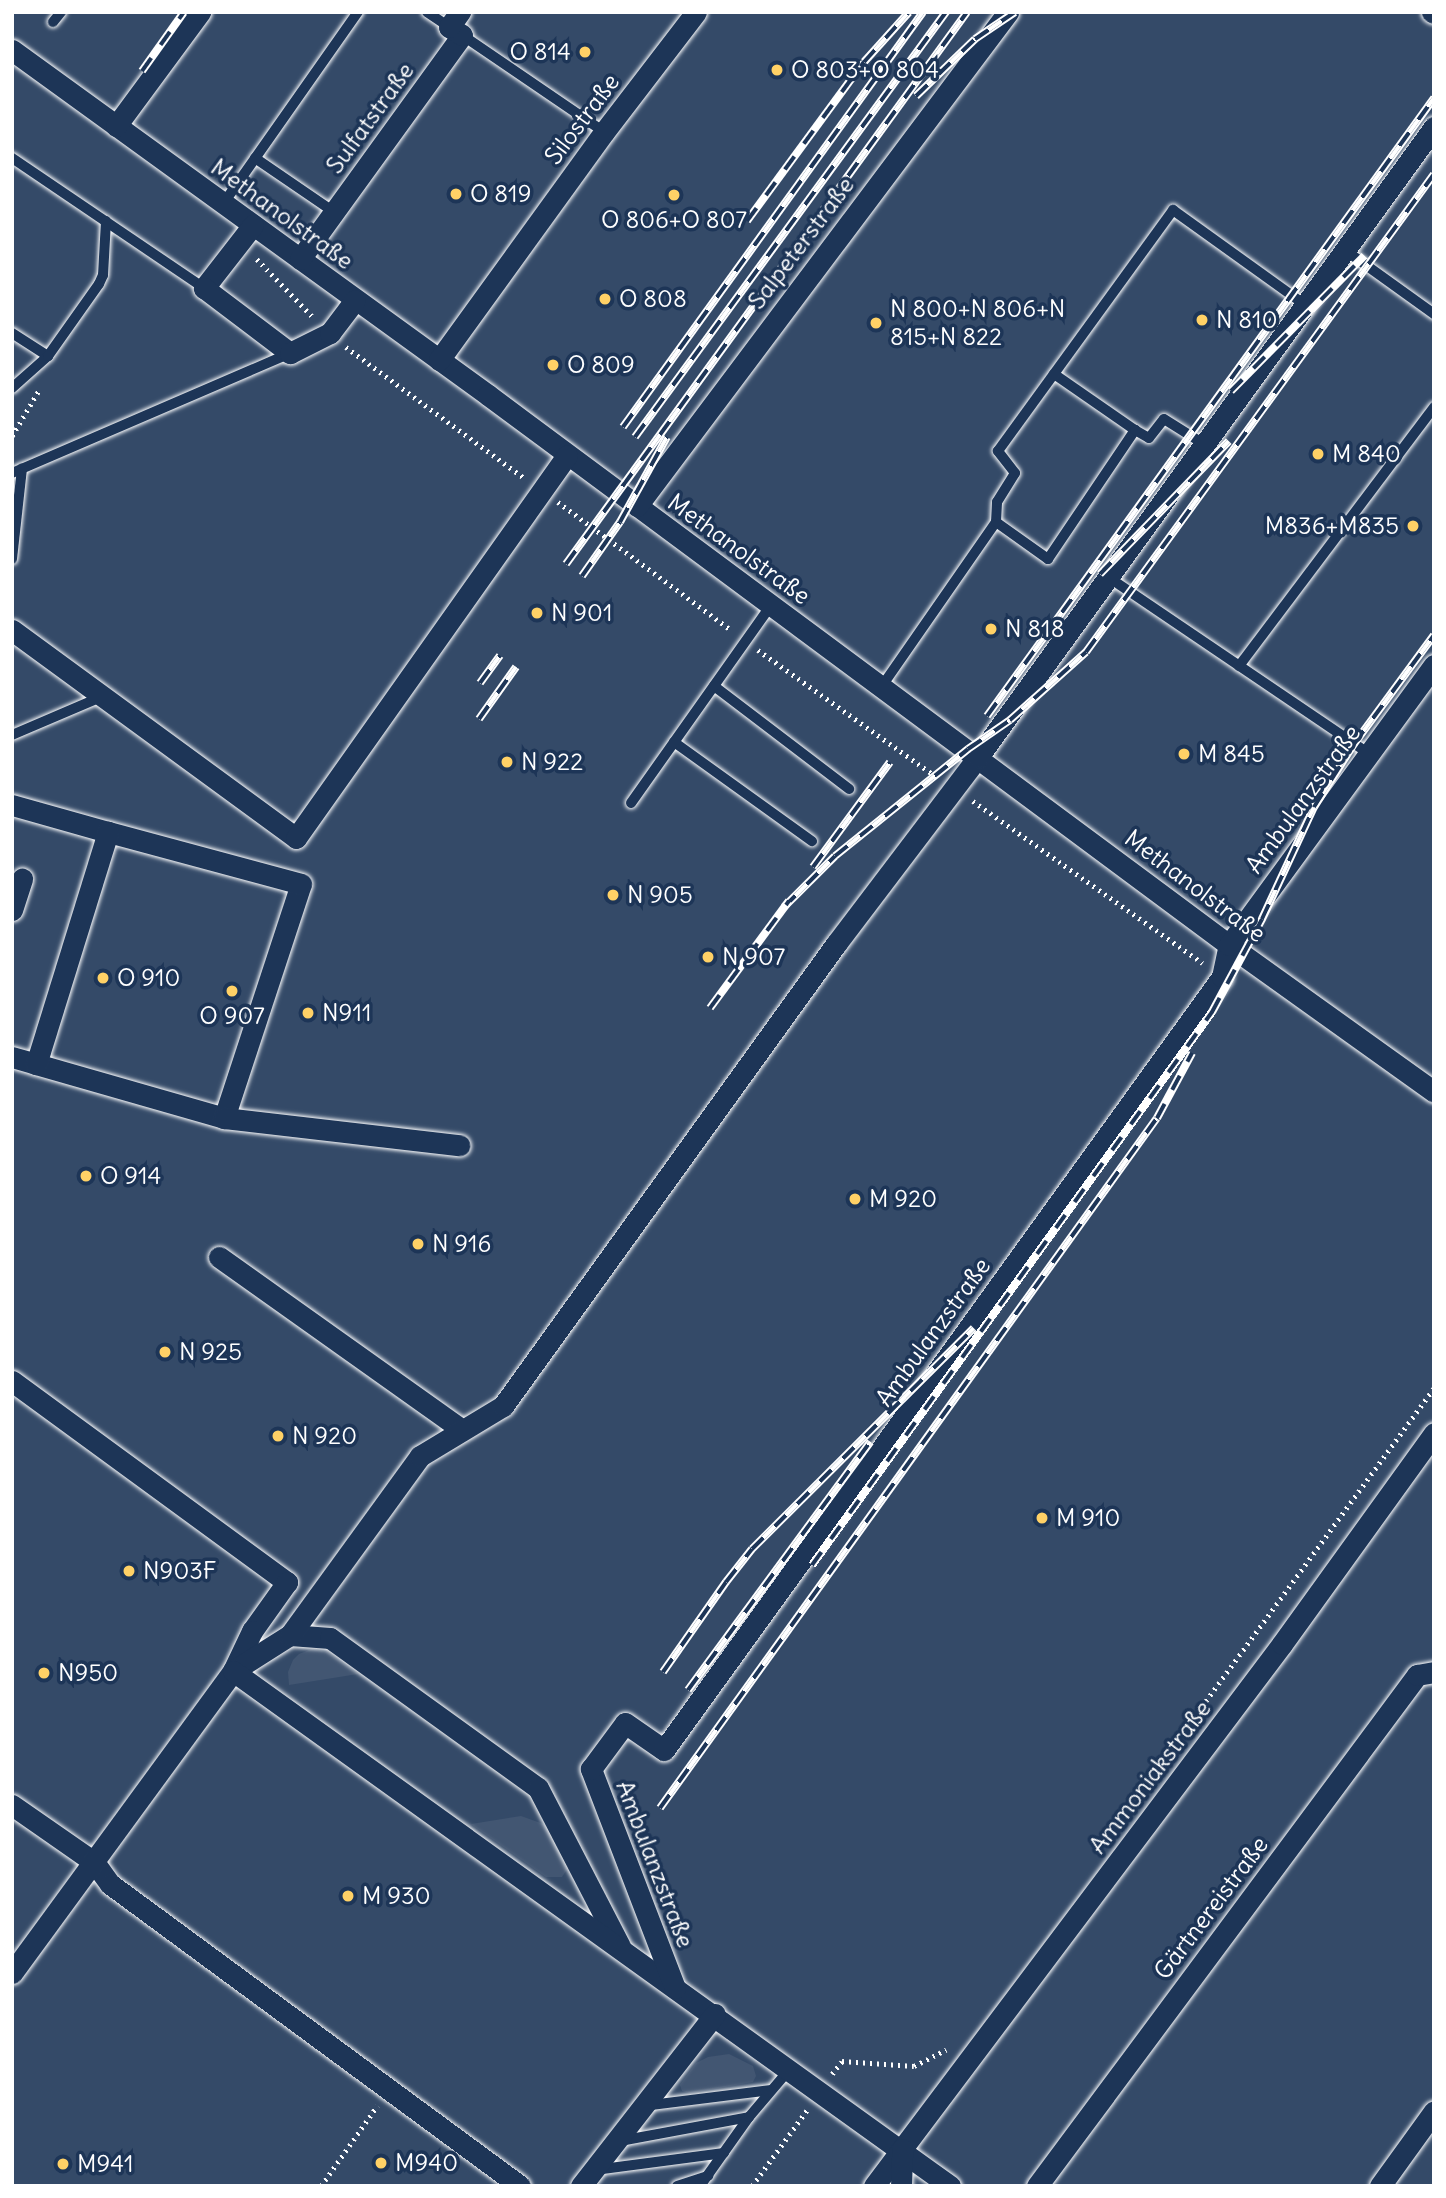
<!DOCTYPE html>
<meta charset="utf-8">
<style>
body{margin:0}
#map{position:relative;width:1446px;height:2198px;overflow:hidden;background:#263d5e;font-family:Delius,sans-serif}
div>[style]{position:absolute}
.built>*{inset:0;background:#344a68;transform-origin:0 0}
.green>*{inset:0;background:#425672}
.path>*{height:4.5px;margin-top:-2.25px;transform-origin:0;background:repeating-linear-gradient(90deg,#fff 0 2px,transparent 0 7px)}
.roads{filter:drop-shadow(0 0 2px #fff) drop-shadow(0 0 2px #fff)}
.lane>*{height:10px;margin:-5px;padding:0 5px;transform-origin:5px;border-radius:5px;background:#1d3557}
.street>*{height:21px;margin:-10.5px;padding:0 10.5px;transform-origin:10.5px;border-radius:10.5px;background:#1d3557}
.rail>*{height:8px;margin-top:-4px;transform-origin:0;background:repeating-linear-gradient(90deg,#1d3557 0 16px,#fff 0 32px);box-sizing:border-box;border-block:2px solid #fff}
.dots>*{width:19px;height:19px;translate:-50% -50%;box-sizing:border-box;border:4px solid #1d3557;border-radius:50%}
span{translate:-50% -50%;white-space:nowrap;text-align:center;line-height:1.15;-webkit-text-stroke:7px #1d3557;paint-order:stroke}
.poi-label{font-size:24px;color:#fff}
.right{translate:-100% -50%;text-align:right}
.left{translate:0 -50%;text-align:left}
.street-label{font-size:24px;color:#fff}
.frame{position:absolute;inset:0;border:14px solid #fff;pointer-events:none}
</style>
<div id="map">
<div class="built">
<div style="left:12px;top:12px;width:1422px;height:2174px"></div>
</div>
<div class="green">
<div style="clip-path:polygon(312px 1649px,327px 1652px,358px 1674px,289px 1685px,288px 1672px,293px 1660px,299px 1654px)"></div>
<div style="clip-path:polygon(521px 1816px,549px 1826px,569px 1866px,562px 1877px,546px 1877px,471px 1824px)"></div>
<div style="clip-path:polygon(729px 2054px,753px 2066px,756px 2076px,753px 2082px,690px 2093px,682px 2091px,680px 2085px,696px 2063px,708px 2057px)"></div>
</div>
<div class="path">
<div style="left:257px;top:259px;width:82px;rotate:46deg"></div>
<div style="left:346px;top:347px;width:223px;rotate:36.3deg"></div>
<div style="left:12px;top:436px;width:53px;rotate:-59.6deg"></div>
<div style="left:558px;top:502px;width:215px;rotate:36.5deg"></div>
<div style="left:758px;top:650px;width:219px;rotate:35.4deg"></div>
<div style="left:973px;top:801px;width:281px;rotate:35.2deg"></div>
<div style="left:1181px;top:1735px;width:429px;rotate:-53.9deg"></div>
<div style="left:832px;top:2074px;width:16px;rotate:-52deg"></div>
<div style="left:842px;top:2061px;width:72px;rotate:4deg"></div>
<div style="left:914px;top:2066px;width:36px;rotate:-27deg"></div>
<div style="left:321px;top:2186px;width:98px;rotate:-55deg"></div>
<div style="left:752px;top:2186px;width:94px;rotate:-54.1deg"></div>
</div>
<div class="roads">
<div class="lane">
<div style="left:427px;top:12px;width:27px;rotate:34deg"></div>
<div style="left:53px;top:22px;width:13px;rotate:-51deg"></div>
<div style="left:462px;top:35px;width:172px;rotate:34.3deg"></div>
<div style="left:12px;top:158px;width:232px;rotate:34.1deg"></div>
<div style="left:255px;top:158px;width:96px;rotate:34.4deg"></div>
<div style="left:223px;top:204px;width:235px;rotate:-54.9deg"></div>
<div style="left:1345px;top:250px;width:110px;rotate:35.7deg"></div>
<div style="left:12px;top:333px;width:43px;rotate:32.6deg"></div>
<div style="left:1054px;top:374px;width:98px;rotate:34.7deg"></div>
<div style="left:12px;top:388px;width:48px;rotate:-41.6deg"></div>
<div style="left:48px;top:356px;width:88px;rotate:-54.7deg"></div>
<div style="left:99px;top:284px;width:10px;rotate:-66deg"></div>
<div style="left:103px;top:275px;width:54px;rotate:-86.8deg"></div>
<div style="left:12px;top:473px;width:303px;rotate:-23.3deg"></div>
<div style="left:996px;top:522px;width:64px;rotate:35.4deg"></div>
<div style="left:1048px;top:559px;width:156px;rotate:-56deg"></div>
<div style="left:1135px;top:430px;width:16px;rotate:30deg"></div>
<div style="left:1149px;top:438px;width:24px;rotate:-52deg"></div>
<div style="left:1164px;top:419px;width:47px;rotate:32deg"></div>
<div style="left:12px;top:559px;width:91px;rotate:-83.7deg"></div>
<div style="left:1108px;top:577px;width:315px;rotate:34.1deg"></div>
<div style="left:1239px;top:666px;width:324px;rotate:-53deg"></div>
<div style="left:714px;top:686px;width:170px;rotate:37.3deg"></div>
<div style="left:882px;top:686px;width:200px;rotate:-55.2deg"></div>
<div style="left:996px;top:522px;width:20px;rotate:-87deg"></div>
<div style="left:997px;top:502px;width:34px;rotate:-58deg"></div>
<div style="left:1015px;top:473px;width:28px;rotate:-128deg"></div>
<div style="left:998px;top:451px;width:298px;rotate:-54deg"></div>
<div style="left:1173px;top:210px;width:163px;rotate:35.7deg"></div>
<div style="left:12px;top:735px;width:97px;rotate:-23.1deg"></div>
<div style="left:674px;top:742px;width:170px;rotate:35.7deg"></div>
<div style="left:631px;top:803px;width:242px;rotate:-54.7deg"></div>
<div style="left:643px;top:2106px;width:129px;rotate:-7.1deg"></div>
<div style="left:620px;top:2141px;width:131px;rotate:-10.5deg"></div>
<div style="left:595px;top:2170px;width:130px;rotate:-7.5deg"></div>
<div style="left:677px;top:2186px;width:33px;rotate:-18deg"></div>
<div style="left:700px;top:2186px;width:85px;rotate:-54.6deg"></div>
<div style="left:749px;top:2117px;width:62px;rotate:-49.6deg"></div>
</div>
<div class="street">
<div style="left:1432px;top:12px;width:2px;rotate:27deg"></div>
<div style="left:12px;top:50px;width:588px;rotate:35.93deg"></div>
<div style="left:488px;top:395px;width:923px;rotate:36.58deg"></div>
<div style="left:1229px;top:945px;width:252px;rotate:35.6deg"></div>
<div style="left:116px;top:126px;width:142px;rotate:-53.6deg"></div>
<div style="left:253px;top:225px;width:80px;rotate:127.9deg"></div>
<div style="left:204px;top:288px;width:108px;rotate:37.1deg"></div>
<div style="left:290px;top:353px;width:45px;rotate:-26.6deg"></div>
<div style="left:330px;top:333px;width:41px;rotate:-52.9deg"></div>
<div style="left:300px;top:259px;width:276px;rotate:-54.1deg"></div>
<div style="left:462px;top:35px;width:15px;rotate:-148deg"></div>
<div style="left:449px;top:27px;width:19px;rotate:-54deg"></div>
<div style="left:439px;top:360px;width:281px;rotate:-54.1deg"></div>
<div style="left:604px;top:132px;width:151px;rotate:-52.5deg"></div>
<div style="left:637px;top:506px;width:618px;rotate:-53.09deg"></div>
<div style="left:12px;top:630px;width:352px;rotate:36.2deg"></div>
<div style="left:296px;top:838px;width:469px;rotate:-54.7deg"></div>
<div style="left:12px;top:805px;width:100px;rotate:15.7deg"></div>
<div style="left:12px;top:910px;width:33px;rotate:-72deg"></div>
<div style="left:12px;top:1057px;width:25px;rotate:16deg"></div>
<div style="left:36px;top:1064px;width:196px;rotate:16deg"></div>
<div style="left:224px;top:1118px;width:246px;rotate:-71.8deg"></div>
<div style="left:301px;top:884px;width:200px;rotate:-164.9deg"></div>
<div style="left:108px;top:832px;width:243px;rotate:107.2deg"></div>
<div style="left:224px;top:1118px;width:237px;rotate:6.6deg"></div>
<div style="left:219px;top:1257px;width:298px;rotate:35.4deg"></div>
<div style="left:12px;top:1381px;width:341px;rotate:36.2deg"></div>
<div style="left:287px;top:1582px;width:60px;rotate:125.5deg"></div>
<div style="left:252px;top:1631px;width:44px;rotate:115.4deg"></div>
<div style="left:290px;top:1635px;width:40px;rotate:4.3deg"></div>
<div style="left:330px;top:1638px;width:256px;rotate:35.8deg"></div>
<div style="left:538px;top:1788px;width:178px;rotate:62.6deg"></div>
<div style="left:233px;top:1671px;width:67px;rotate:-32.3deg"></div>
<div style="left:290px;top:1635px;width:221px;rotate:-54deg"></div>
<div style="left:420px;top:1456px;width:97px;rotate:-31.1deg"></div>
<div style="left:503px;top:1406px;width:570px;rotate:-54.22deg"></div>
<div style="left:836px;top:944px;width:235px;rotate:-52.8deg"></div>
<div style="left:978px;top:757px;width:778px;rotate:-54.1deg"></div>
<div style="left:12px;top:1805px;width:100px;rotate:34.8deg"></div>
<div style="left:94px;top:1862px;width:27px;rotate:54deg"></div>
<div style="left:110px;top:1884px;width:509px;rotate:36.37deg"></div>
<div style="left:12px;top:1973px;width:374px;rotate:-53.8deg"></div>
<div style="left:233px;top:1671px;width:883px;rotate:35.69deg"></div>
<div style="left:675px;top:1988px;width:235px;rotate:-111deg"></div>
<div style="left:591px;top:1769px;width:57px;rotate:-53.5deg"></div>
<div style="left:625px;top:1723px;width:47px;rotate:34.7deg"></div>
<div style="left:664px;top:1750px;width:953px;rotate:-54.18deg"></div>
<div style="left:1222px;top:977px;width:33px;rotate:-78deg"></div>
<div style="left:1229px;top:945px;width:347px;rotate:-53.8deg"></div>
<div style="left:581px;top:2186px;width:218px;rotate:-52.1deg"></div>
<div style="left:874px;top:2186px;width:678px;rotate:-53.03deg"></div>
<div style="left:1282px;top:1644px;width:260px;rotate:-54.2deg"></div>
<div style="left:901px;top:2186px;width:37px;rotate:-88deg"></div>
<div style="left:1037px;top:2186px;width:637px;rotate:-53.36deg"></div>
<div style="left:1417px;top:1675px;width:17px;rotate:-10deg"></div>
<div style="left:1380px;top:2186px;width:92px;rotate:-54.2deg"></div>
</div>
</div>
<div class="rail">
<div style="left:142px;top:71px;width:72px;rotate:-54.6deg"></div>
<div style="left:916px;top:96px;width:82px;rotate:-44deg"></div>
<div style="left:975px;top:39px;width:48px;rotate:-34deg"></div>
<div style="left:747px;top:221px;width:197px;rotate:-53.7deg"></div>
<div style="left:864px;top:62px;width:67px;rotate:-48deg"></div>
<div style="left:1231px;top:391px;width:190px;rotate:-45.4deg"></div>
<div style="left:623px;top:427px;width:512px;rotate:-54.14deg"></div>
<div style="left:635px;top:437px;width:527px;rotate:-53.8deg"></div>
<div style="left:566px;top:564px;width:682px;rotate:-54deg"></div>
<div style="left:1100px;top:574px;width:185px;rotate:-45.9deg"></div>
<div style="left:582px;top:576px;width:66px;rotate:-54.9deg"></div>
<div style="left:620px;top:522px;width:97px;rotate:-61.1deg"></div>
<div style="left:480px;top:683px;width:34px;rotate:-54deg"></div>
<div style="left:987px;top:716px;width:763px;rotate:-54.12deg"></div>
<div style="left:479px;top:719px;width:64px;rotate:-54.6deg"></div>
<div style="left:813px;top:867px;width:130px;rotate:-53.7deg"></div>
<div style="left:784px;top:907px;width:72px;rotate:-45deg"></div>
<div style="left:835px;top:856px;width:171px;rotate:-38.8deg"></div>
<div style="left:968px;top:749px;width:51px;rotate:-34.6deg"></div>
<div style="left:1010px;top:720px;width:102px;rotate:-41.8deg"></div>
<div style="left:1086px;top:652px;width:591px;rotate:-53.94deg"></div>
<div style="left:710px;top:1008px;width:133px;rotate:-53.6deg"></div>
<div style="left:812px;top:1565px;width:683px;rotate:-54.12deg"></div>
<div style="left:1212px;top:1012px;width:106px;rotate:-61.7deg"></div>
<div style="left:1262px;top:919px;width:123px;rotate:-65.1deg"></div>
<div style="left:1314px;top:807px;width:75px;rotate:-57.6deg"></div>
<div style="left:1354px;top:744px;width:135px;rotate:-53.7deg"></div>
<div style="left:663px;top:1672px;width:110px;rotate:-55deg"></div>
<div style="left:726px;top:1582px;width:42px;rotate:-51.8deg"></div>
<div style="left:752px;top:1549px;width:313px;rotate:-44.9deg"></div>
<div style="left:688px;top:1690px;width:308px;rotate:-53.7deg"></div>
<div style="left:660px;top:1808px;width:850px;rotate:-54.24deg"></div>
<div style="left:1157px;top:1118px;width:74px;rotate:-61.7deg"></div>
</div>
<div class="dots">
<div style="left:585px;top:52px;background:#ffd166"></div>
<div style="left:777px;top:70px;background:#ffd166"></div>
<div style="left:456px;top:194px;background:#ffd166"></div>
<div style="left:674px;top:195px;background:#ffd166"></div>
<div style="left:605px;top:299px;background:#ffd166"></div>
<div style="left:1202px;top:320px;background:#ffd166"></div>
<div style="left:876px;top:323px;background:#ffd166"></div>
<div style="left:553px;top:365px;background:#ffd166"></div>
<div style="left:1318px;top:454px;background:#ffd166"></div>
<div style="left:1413px;top:526px;background:#ffd166"></div>
<div style="left:537px;top:613px;background:#ffd166"></div>
<div style="left:991px;top:629px;background:#ffd166"></div>
<div style="left:1184px;top:754px;background:#ffd166"></div>
<div style="left:507px;top:762px;background:#ffd166"></div>
<div style="left:613px;top:895px;background:#ffd166"></div>
<div style="left:708px;top:957px;background:#ffd166"></div>
<div style="left:103px;top:978px;background:#ffd166"></div>
<div style="left:232px;top:991px;background:#ffd166"></div>
<div style="left:308px;top:1013px;background:#ffd166"></div>
<div style="left:86px;top:1176px;background:#ffd166"></div>
<div style="left:855px;top:1199px;background:#ffd166"></div>
<div style="left:418px;top:1244px;background:#ffd166"></div>
<div style="left:165px;top:1352px;background:#ffd166"></div>
<div style="left:278px;top:1436px;background:#ffd166"></div>
<div style="left:1042px;top:1518px;background:#ffd166"></div>
<div style="left:129px;top:1571px;background:#ffd166"></div>
<div style="left:44px;top:1673px;background:#ffd166"></div>
<div style="left:348px;top:1896px;background:#ffd166"></div>
<div style="left:381px;top:2163px;background:#ffd166"></div>
<div style="left:63px;top:2164px;background:#ffd166"></div>
</div>
<div class="poi-label">
<span class="right" style="left:571px;top:52px">O 814</span>
<span class="left" style="left:791px;top:70px">O 803+O 804</span>
<span class="left" style="left:470px;top:194px">O 819</span>
<span style="left:674px;top:220px">O 806+O 807</span>
<span class="left" style="left:619px;top:299px">O 808</span>
<span class="left" style="left:890px;top:323px">N 800+N 806+N<br>815+N 822</span>
<span class="left" style="left:1216px;top:320px">N 810</span>
<span class="left" style="left:567px;top:365px">O 809</span>
<span class="left" style="left:1332px;top:454px">M 840</span>
<span class="right" style="left:1399px;top:526px">M836+M835</span>
<span class="left" style="left:551px;top:613px">N 901</span>
<span class="left" style="left:1005px;top:629px">N 818</span>
<span class="left" style="left:1198px;top:754px">M 845</span>
<span class="left" style="left:521px;top:762px">N 922</span>
<span class="left" style="left:627px;top:895px">N 905</span>
<span class="left" style="left:722px;top:957px">N 907</span>
<span class="left" style="left:117px;top:978px">O 910</span>
<span class="left" style="left:322px;top:1013px">N911</span>
<span style="left:232px;top:1016px">O 907</span>
<span class="left" style="left:100px;top:1176px">O 914</span>
<span class="left" style="left:869px;top:1199px">M 920</span>
<span class="left" style="left:432px;top:1244px">N 916</span>
<span class="left" style="left:179px;top:1352px">N 925</span>
<span class="left" style="left:292px;top:1436px">N 920</span>
<span class="left" style="left:1056px;top:1518px">M 910</span>
<span class="left" style="left:143px;top:1571px">N903F</span>
<span class="left" style="left:58px;top:1673px">N950</span>
<span class="left" style="left:362px;top:1896px">M 930</span>
<span class="left" style="left:395px;top:2163px">M940</span>
<span class="left" style="left:77px;top:2164px">M941</span>
</div>
<div class="street-label">
<span style="left:370px;top:118px;rotate:-54deg">Sulfatstraße</span>
<span style="left:582px;top:119px;rotate:-53deg">Silostraße</span>
<span style="left:282px;top:214px;rotate:36deg">Methanolstraße</span>
<span style="left:801px;top:243px;rotate:-53deg">Salpeterstraße</span>
<span style="left:739px;top:549px;rotate:36deg">Methanolstraße</span>
<span style="left:1303px;top:799px;rotate:-54deg">Ambulanzstraße</span>
<span style="left:1195px;top:886px;rotate:37deg">Methanolstraße</span>
<span style="left:933px;top:1332px;rotate:-54deg">Ambulanzstraße</span>
<span style="left:1150px;top:1777px;rotate:-53deg">Ammoniakstraße</span>
<span style="left:655px;top:1864px;rotate:69deg">Ambulanzstraße</span>
<span style="left:1211px;top:1908px;rotate:-53deg">Gärtnereistraße</span>
</div>
<div class="frame"></div>
</div>
